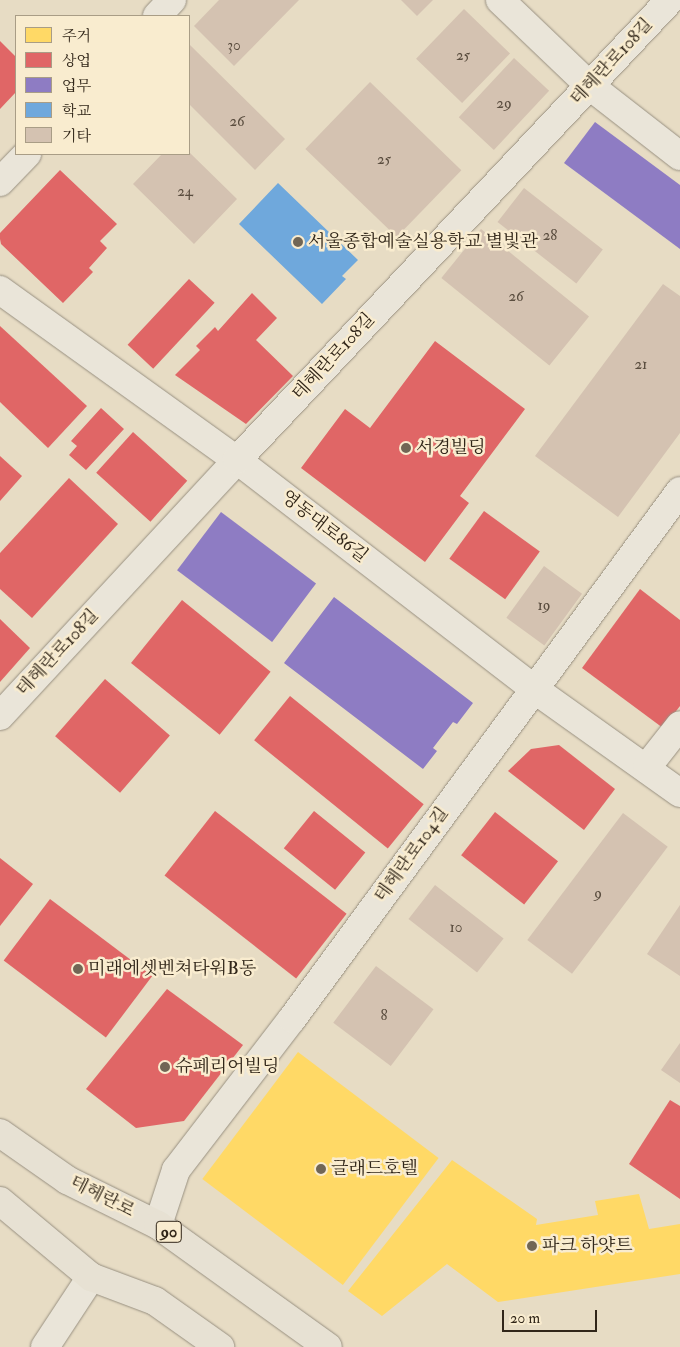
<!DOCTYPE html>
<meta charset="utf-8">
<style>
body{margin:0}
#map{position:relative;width:680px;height:1347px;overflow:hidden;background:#e7dcc4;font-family:"IM FELL Double Pica","Noto Serif KR",serif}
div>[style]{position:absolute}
.homes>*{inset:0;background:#ffd966;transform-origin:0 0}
.shops>*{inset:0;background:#e06666;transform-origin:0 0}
.offices>*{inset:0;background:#8e7cc3;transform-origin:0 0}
.schools>*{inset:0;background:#6fa8dc}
.building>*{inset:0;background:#d4c2b1;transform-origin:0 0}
.roads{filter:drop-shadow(0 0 1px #989081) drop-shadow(0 0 1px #989081)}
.minor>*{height:28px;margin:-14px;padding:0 14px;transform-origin:14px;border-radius:14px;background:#eae5d9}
.major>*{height:28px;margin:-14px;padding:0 14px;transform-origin:14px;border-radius:14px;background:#e7e1d3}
.dots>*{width:14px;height:14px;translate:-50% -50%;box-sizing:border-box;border:2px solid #f9eccf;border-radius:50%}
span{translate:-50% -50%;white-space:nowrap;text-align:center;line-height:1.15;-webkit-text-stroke:5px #f9eccf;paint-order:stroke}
.number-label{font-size:15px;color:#5a4d3f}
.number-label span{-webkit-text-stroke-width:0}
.shield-label span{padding:1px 4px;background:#f9eccf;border:1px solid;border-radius:4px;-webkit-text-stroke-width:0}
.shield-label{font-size:16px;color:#312619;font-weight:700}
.street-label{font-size:18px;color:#312619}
.poi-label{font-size:18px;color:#312619}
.left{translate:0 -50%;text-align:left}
.legend{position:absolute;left:15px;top:15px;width:175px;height:140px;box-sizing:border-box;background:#f9eccf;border:1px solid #a99d86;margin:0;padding:6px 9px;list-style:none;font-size:15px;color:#312619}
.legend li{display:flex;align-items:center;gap:10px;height:25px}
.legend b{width:25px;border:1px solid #a99d86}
.scale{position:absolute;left:502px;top:1310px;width:95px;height:22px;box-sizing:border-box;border:2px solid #312619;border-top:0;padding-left:6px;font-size:15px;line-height:18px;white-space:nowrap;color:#312619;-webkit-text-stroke:4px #f9eccf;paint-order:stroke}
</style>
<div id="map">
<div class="homes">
<div style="left:298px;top:1052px;width:176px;height:159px;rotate:37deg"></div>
<div style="clip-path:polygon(452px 1160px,537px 1219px,536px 1225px,598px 1215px,595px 1201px,639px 1194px,649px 1229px,680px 1224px,680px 1274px,498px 1302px,447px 1264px,382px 1316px,348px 1291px)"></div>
</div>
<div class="shops">
<div style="clip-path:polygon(0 41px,16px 57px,16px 92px,0 109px)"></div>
<div style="clip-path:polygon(60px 170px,117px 224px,100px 241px,107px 248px,89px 268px,93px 272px,63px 303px,1px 244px,0 239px,0 233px)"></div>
<div style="left:189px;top:279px;width:35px;height:90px;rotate:43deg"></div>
<div style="clip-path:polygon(252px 293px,277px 318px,256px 340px,293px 376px,246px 424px,175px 375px,200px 350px,196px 346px,215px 327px,218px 331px)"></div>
<div style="clip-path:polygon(0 326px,87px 406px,48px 448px,0 402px)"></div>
<div style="clip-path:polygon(435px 341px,525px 409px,460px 496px,469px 503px,425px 562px,301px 468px,345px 409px,370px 428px)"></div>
<div style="clip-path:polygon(101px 408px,124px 429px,86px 470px,69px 455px,77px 446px,71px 441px)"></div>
<div style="left:133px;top:432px;width:73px;height:55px;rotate:42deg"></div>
<div style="clip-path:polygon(0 456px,22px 476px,0 501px)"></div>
<div style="clip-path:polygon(69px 478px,118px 524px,32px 618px,0 589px,0 553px)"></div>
<div style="left:484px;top:511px;width:69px;height:59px;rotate:36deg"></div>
<div style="clip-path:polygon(640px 589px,680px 620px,680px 706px,663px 728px,582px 668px)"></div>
<div style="left:182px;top:600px;width:114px;height:81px;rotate:39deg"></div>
<div style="clip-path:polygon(0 619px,30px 648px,0 682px)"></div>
<div style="left:105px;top:679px;width:86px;height:76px;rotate:41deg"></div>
<div style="left:290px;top:696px;width:172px;height:57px;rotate:39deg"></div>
<div style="clip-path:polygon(559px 745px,615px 789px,584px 830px,508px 771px,531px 749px)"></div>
<div style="left:215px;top:811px;width:167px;height:82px;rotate:38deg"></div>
<div style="left:314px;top:811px;width:66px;height:48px;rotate:39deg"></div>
<div style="left:495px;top:812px;width:80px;height:55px;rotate:38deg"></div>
<div style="clip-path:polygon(0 858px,33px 884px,0 926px)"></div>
<div style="left:50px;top:899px;width:128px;height:77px;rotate:37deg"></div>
<div style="clip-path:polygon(167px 989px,243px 1045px,184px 1121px,136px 1128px,86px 1089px)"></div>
<div style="clip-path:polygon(670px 1100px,680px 1106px,680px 1199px,629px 1164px)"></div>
</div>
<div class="offices">
<div style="clip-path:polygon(595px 122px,680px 185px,680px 249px,564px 163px)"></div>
<div style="left:221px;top:512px;width:119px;height:73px;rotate:37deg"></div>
<div style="clip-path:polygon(334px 597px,473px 703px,457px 724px,453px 722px,433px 748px,437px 751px,423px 769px,284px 663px)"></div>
</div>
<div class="schools">
<div style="clip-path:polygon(278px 183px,358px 260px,342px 276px,346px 279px,322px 304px,239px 224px)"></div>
</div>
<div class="building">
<div style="clip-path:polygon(219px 0,299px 0,234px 66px,194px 26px)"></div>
<div style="clip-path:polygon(401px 0,433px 0,417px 16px)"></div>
<div style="left:464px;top:9px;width:64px;height:69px;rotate:44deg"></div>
<div style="clip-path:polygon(189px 44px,285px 139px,255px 170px,189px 104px)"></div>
<div style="left:514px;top:58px;width:48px;height:81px;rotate:43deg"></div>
<div style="left:370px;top:82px;width:127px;height:93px;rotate:44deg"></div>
<div style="clip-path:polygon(189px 152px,237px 199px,194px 244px,133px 184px,162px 154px,189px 154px)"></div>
<div style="left:524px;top:188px;width:100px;height:43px;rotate:38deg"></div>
<div style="left:481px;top:229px;width:139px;height:63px;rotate:39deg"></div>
<div style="clip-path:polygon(663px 284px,680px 296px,680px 433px,618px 517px,535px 456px)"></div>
<div style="left:544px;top:566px;width:47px;height:64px;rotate:36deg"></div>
<div style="left:623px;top:813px;width:56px;height:159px;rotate:37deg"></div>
<div style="left:435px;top:885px;width:87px;height:43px;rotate:38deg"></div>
<div style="clip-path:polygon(680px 905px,680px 976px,647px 954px)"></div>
<div style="left:376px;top:966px;width:72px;height:71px;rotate:37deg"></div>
<div style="clip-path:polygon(680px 1043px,680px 1083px,661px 1070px)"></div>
</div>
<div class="roads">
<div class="minor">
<div style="left:500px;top:0;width:124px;rotate:43.7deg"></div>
<div style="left:590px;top:86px;width:114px;rotate:37.9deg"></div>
<div style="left:157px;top:16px;width:22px;rotate:-47deg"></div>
<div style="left:0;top:182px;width:39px;rotate:-46deg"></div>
<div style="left:0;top:290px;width:292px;rotate:35.7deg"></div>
<div style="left:237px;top:460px;width:375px;rotate:37.6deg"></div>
<div style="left:534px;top:689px;width:179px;rotate:35.5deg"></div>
<div style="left:0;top:716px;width:349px;rotate:-47.2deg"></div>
<div style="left:237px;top:460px;width:632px;rotate:-46.73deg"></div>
<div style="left:647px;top:767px;width:53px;rotate:-51.8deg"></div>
<div style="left:158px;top:1225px;width:58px;rotate:-71.9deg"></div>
<div style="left:176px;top:1170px;width:190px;rotate:-52.5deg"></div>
<div style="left:292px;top:1019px;width:655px;rotate:-53.69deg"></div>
<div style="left:45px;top:1347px;width:84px;rotate:-56.7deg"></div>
</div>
<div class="major">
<div style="left:0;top:1133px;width:82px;rotate:35deg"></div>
<div style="left:67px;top:1180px;width:102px;rotate:26.3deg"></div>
<div style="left:158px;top:1225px;width:209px;rotate:35.7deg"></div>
<div style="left:0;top:1201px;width:119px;rotate:39.9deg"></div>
<div style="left:91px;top:1277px;width:68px;rotate:20.6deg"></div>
<div style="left:155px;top:1301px;width:80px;rotate:35.3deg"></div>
</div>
</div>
<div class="dots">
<div style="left:298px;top:242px;background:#716655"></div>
<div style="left:406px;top:448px;background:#716655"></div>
<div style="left:78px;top:969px;background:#716655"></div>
<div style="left:165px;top:1067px;background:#716655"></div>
<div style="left:321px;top:1169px;background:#716655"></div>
<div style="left:532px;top:1246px;background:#716655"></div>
</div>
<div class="number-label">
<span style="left:234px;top:46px">30</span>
<span style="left:463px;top:56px">25</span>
<span style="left:504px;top:104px">29</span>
<span style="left:237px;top:122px">26</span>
<span style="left:384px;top:160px">25</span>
<span style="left:185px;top:192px">24</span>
<span style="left:550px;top:236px">28</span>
<span style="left:516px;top:297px">26</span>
<span style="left:641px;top:365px">21</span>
<span style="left:544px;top:606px">19</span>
<span style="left:598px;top:894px">9</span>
<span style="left:456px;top:928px">10</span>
<span style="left:384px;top:1016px">8</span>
</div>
<div class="shield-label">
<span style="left:169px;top:1232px">90</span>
</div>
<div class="street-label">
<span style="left:612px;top:62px;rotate:-47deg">테헤란로108길</span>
<span style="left:334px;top:357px;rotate:-47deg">테헤란로108길</span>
<span style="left:324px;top:527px;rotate:38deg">영동대로86길</span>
<span style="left:58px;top:653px;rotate:-47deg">테헤란로108길</span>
<span style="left:412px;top:855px;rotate:-54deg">테헤란로104길</span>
<span style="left:102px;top:1197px;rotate:27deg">테헤란로</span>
</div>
<div class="poi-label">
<span class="left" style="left:308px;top:242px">서울종합예술실용학교 별빛관</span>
<span class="left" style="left:416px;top:448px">서경빌딩</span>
<span class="left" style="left:88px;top:969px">미래에셋벤쳐타워B동</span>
<span class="left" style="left:175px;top:1067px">슈페리어빌딩</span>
<span class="left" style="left:331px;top:1169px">글래드호텔</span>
<span class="left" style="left:542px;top:1246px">파크 하얏트</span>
</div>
<ul class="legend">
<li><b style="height:14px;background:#ffd966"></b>주거</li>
<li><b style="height:14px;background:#e06666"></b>상업</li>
<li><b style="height:14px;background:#8e7cc3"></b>업무</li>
<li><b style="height:14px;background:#6fa8dc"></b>학교</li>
<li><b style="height:14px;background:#d4c2b1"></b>기타</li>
</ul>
<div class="scale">20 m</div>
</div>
